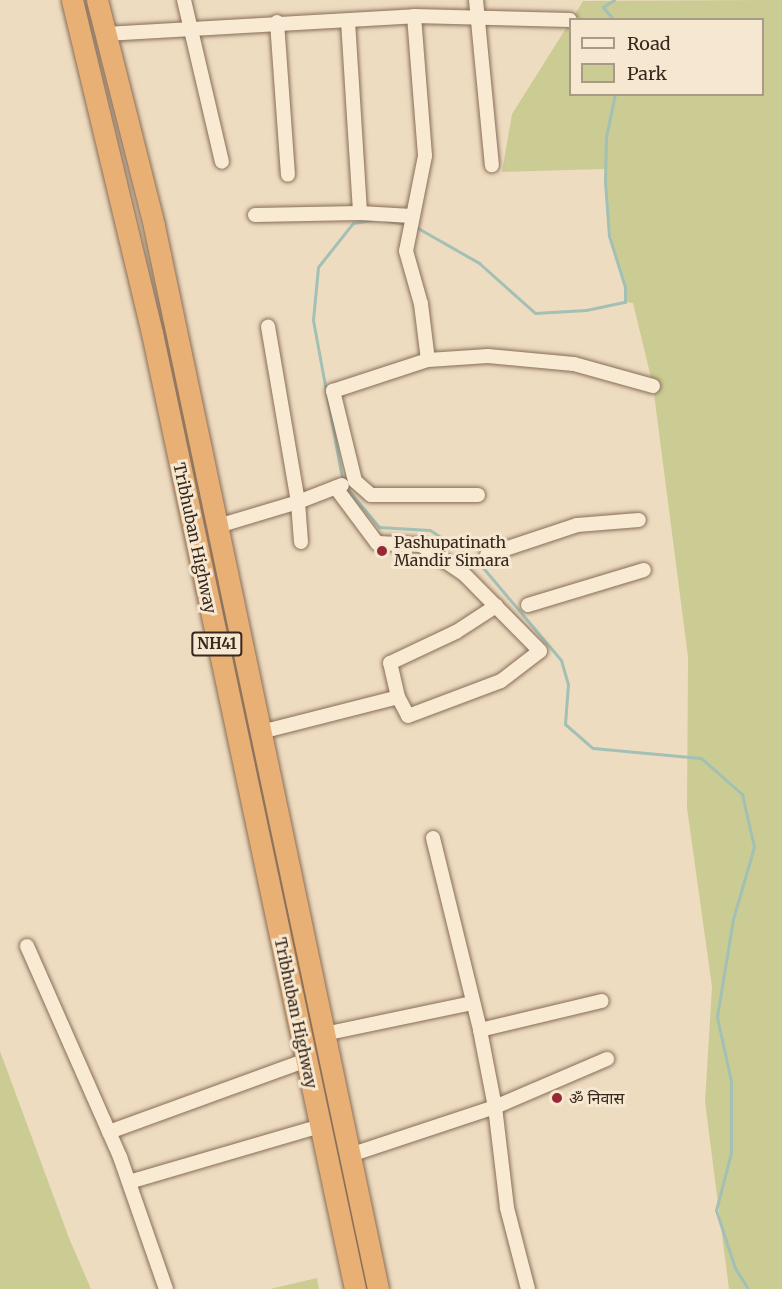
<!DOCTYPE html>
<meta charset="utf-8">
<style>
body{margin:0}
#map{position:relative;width:782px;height:1289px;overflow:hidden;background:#eedcc0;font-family:Merriweather,"Noto Sans Devanagari",serif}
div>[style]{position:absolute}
.green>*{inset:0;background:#cbcc94}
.stream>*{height:3px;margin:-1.5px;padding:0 1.5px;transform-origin:1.5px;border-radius:1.5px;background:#a3c0b5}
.roads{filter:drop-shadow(0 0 2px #876d58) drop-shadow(0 0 2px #876d58)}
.minor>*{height:14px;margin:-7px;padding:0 7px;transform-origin:7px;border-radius:7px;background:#f9ead4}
.trunk>*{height:21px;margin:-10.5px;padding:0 10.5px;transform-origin:10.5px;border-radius:10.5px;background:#e8b074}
.dots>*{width:16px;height:16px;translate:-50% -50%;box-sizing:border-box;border:3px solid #f5e7d0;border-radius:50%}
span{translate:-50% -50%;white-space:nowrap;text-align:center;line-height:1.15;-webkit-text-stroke:6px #f5e7d0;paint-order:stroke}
.shield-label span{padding:2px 4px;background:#f5e7d0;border:2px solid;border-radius:4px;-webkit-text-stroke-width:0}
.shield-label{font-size:15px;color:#37271d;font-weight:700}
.street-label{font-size:16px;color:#37271d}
.poi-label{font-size:16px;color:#37271d}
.left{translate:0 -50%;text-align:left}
.legend{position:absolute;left:569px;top:18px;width:195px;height:78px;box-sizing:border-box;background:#f5e7d0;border:2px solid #a99a88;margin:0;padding:8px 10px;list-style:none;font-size:18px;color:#37271d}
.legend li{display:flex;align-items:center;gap:12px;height:30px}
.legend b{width:30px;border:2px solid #a99a88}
</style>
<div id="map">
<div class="green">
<div style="clip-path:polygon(782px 0,782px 1289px,729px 1289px,705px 1102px,712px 987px,687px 808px,688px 657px,653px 386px,633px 303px,625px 302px,625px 287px,609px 236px,605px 169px,502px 172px,512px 114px,570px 22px,570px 94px,762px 94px,762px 20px,572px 19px,583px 1px)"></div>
<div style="clip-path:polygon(0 1051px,69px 1238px,91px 1289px,0 1289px)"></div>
<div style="clip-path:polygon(317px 1278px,319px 1289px,270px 1289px)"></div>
</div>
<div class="stream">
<div style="left:614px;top:0;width:13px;rotate:148deg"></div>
<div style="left:603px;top:7px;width:17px;rotate:50deg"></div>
<div style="left:387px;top:221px;width:20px;rotate:9deg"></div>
<div style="left:416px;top:227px;width:73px;rotate:29.7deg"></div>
<div style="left:479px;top:263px;width:75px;rotate:41.8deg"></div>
<div style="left:535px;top:313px;width:51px;rotate:-3.4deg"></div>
<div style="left:586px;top:310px;width:40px;rotate:-12deg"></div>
<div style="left:625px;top:302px;width:15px;rotate:-90deg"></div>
<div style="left:625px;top:287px;width:53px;rotate:-107.4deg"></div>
<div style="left:609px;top:236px;width:54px;rotate:-94.2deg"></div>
<div style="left:605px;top:182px;width:45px;rotate:-88.7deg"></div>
<div style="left:606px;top:137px;width:44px;rotate:-78.2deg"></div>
<div style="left:342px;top:478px;width:161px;rotate:-100.4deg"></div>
<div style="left:313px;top:320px;width:53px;rotate:-84.6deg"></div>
<div style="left:318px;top:267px;width:56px;rotate:-51.5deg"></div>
<div style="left:353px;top:223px;width:19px;rotate:-9deg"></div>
<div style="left:349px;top:491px;width:47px;rotate:50.2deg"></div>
<div style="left:379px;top:527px;width:51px;rotate:3.4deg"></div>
<div style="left:430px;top:530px;width:59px;rotate:34deg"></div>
<div style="left:479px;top:563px;width:127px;rotate:49.8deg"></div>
<div style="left:561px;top:660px;width:25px;rotate:74deg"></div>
<div style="left:568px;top:684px;width:40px;rotate:94.3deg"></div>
<div style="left:565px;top:724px;width:37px;rotate:41deg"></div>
<div style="left:593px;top:748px;width:108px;rotate:5.3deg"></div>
<div style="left:701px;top:758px;width:55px;rotate:41.3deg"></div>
<div style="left:742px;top:794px;width:54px;rotate:77.2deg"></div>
<div style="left:754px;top:847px;width:75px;rotate:106.3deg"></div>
<div style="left:733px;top:919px;width:99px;rotate:99.3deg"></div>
<div style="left:717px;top:1017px;width:66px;rotate:77.7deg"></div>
<div style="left:731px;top:1081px;width:72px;rotate:90deg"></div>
<div style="left:731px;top:1153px;width:59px;rotate:104.7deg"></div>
<div style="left:716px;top:1210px;width:61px;rotate:71.9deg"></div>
<div style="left:735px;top:1268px;width:25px;rotate:58deg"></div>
</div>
<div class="roads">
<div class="minor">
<div style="left:184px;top:0;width:166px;rotate:76.8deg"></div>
<div style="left:476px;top:0;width:166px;rotate:84.5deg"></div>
<div style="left:414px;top:16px;width:140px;rotate:85.5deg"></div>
<div style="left:425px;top:156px;width:97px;rotate:101.3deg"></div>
<div style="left:406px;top:251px;width:55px;rotate:74.2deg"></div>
<div style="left:421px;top:304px;width:56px;rotate:82.9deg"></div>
<div style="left:348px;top:21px;width:192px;rotate:86.4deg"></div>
<div style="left:277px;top:22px;width:153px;rotate:85.9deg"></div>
<div style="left:105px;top:34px;width:310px;rotate:-3.3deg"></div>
<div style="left:414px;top:16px;width:156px;rotate:1.5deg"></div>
<div style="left:255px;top:215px;width:105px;rotate:-1.1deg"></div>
<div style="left:360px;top:213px;width:52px;rotate:3.3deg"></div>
<div style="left:478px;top:495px;width:107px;rotate:180deg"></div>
<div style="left:371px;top:495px;width:21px;rotate:-139deg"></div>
<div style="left:355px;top:481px;width:93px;rotate:-103.7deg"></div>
<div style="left:333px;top:391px;width:100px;rotate:-18.1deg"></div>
<div style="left:428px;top:360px;width:60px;rotate:-3.8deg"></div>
<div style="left:488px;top:356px;width:86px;rotate:5.3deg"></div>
<div style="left:574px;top:364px;width:82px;rotate:15.6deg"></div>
<div style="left:218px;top:526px;width:84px;rotate:-16.7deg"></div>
<div style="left:298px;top:502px;width:178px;rotate:-99.7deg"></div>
<div style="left:301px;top:542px;width:40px;rotate:-94.3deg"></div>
<div style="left:298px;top:502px;width:47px;rotate:-21.1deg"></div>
<div style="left:487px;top:555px;width:95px;rotate:-18.4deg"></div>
<div style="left:577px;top:525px;width:62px;rotate:-4.6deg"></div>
<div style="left:528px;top:605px;width:121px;rotate:-16.8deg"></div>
<div style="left:398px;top:697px;width:35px;rotate:-103deg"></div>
<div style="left:390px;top:663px;width:73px;rotate:-25.2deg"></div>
<div style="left:456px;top:632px;width:48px;rotate:-33deg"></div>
<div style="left:261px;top:732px;width:141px;rotate:-14.3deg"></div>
<div style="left:398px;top:697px;width:21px;rotate:62deg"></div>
<div style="left:408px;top:716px;width:99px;rotate:-20.6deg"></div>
<div style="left:501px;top:681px;width:49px;rotate:-37.6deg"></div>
<div style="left:540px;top:651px;width:108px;rotate:-134.6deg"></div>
<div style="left:464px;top:574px;width:52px;rotate:-146deg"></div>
<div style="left:421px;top:545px;width:44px;rotate:-177.4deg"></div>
<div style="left:377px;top:543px;width:69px;rotate:-126.7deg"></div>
<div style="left:433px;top:838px;width:198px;rotate:76.2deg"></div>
<div style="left:480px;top:1030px;width:78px;rotate:79deg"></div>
<div style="left:495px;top:1107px;width:102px;rotate:83.2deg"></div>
<div style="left:507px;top:1208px;width:84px;rotate:75.5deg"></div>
<div style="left:27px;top:946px;width:231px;rotate:66.2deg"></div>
<div style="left:120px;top:1157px;width:140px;rotate:70.8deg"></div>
<div style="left:480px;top:1030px;width:125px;rotate:-13.4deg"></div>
<div style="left:324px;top:1034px;width:152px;rotate:-11.8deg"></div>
<div style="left:109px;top:1132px;width:211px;rotate:-20deg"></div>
<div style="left:350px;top:1155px;width:153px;rotate:-18.3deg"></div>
<div style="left:495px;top:1107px;width:122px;rotate:-23.2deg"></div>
<div style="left:129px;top:1182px;width:199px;rotate:-16.3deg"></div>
</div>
<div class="trunk">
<div style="left:72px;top:0;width:342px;rotate:76.5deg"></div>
<div style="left:152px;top:333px;width:977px;rotate:78.01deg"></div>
<div style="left:97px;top:0;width:233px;rotate:75.8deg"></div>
<div style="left:154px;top:226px;width:1086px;rotate:78.1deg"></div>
</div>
</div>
<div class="dots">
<div style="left:382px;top:551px;background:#972834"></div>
<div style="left:557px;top:1098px;background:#972834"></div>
</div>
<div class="shield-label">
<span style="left:217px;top:644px">NH41</span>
</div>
<div class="street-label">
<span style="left:195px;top:538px;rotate:78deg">Tribhuban Highway</span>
<span style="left:296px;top:1013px;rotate:78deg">Tribhuban Highway</span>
</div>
<div class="poi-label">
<span class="left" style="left:394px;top:551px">Pashupatinath<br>Mandir Simara</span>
<span class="left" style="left:569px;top:1098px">ॐ निवास</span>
</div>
<ul class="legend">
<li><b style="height:8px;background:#f9ead4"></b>Road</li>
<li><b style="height:16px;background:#cbcc94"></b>Park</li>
</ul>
</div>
